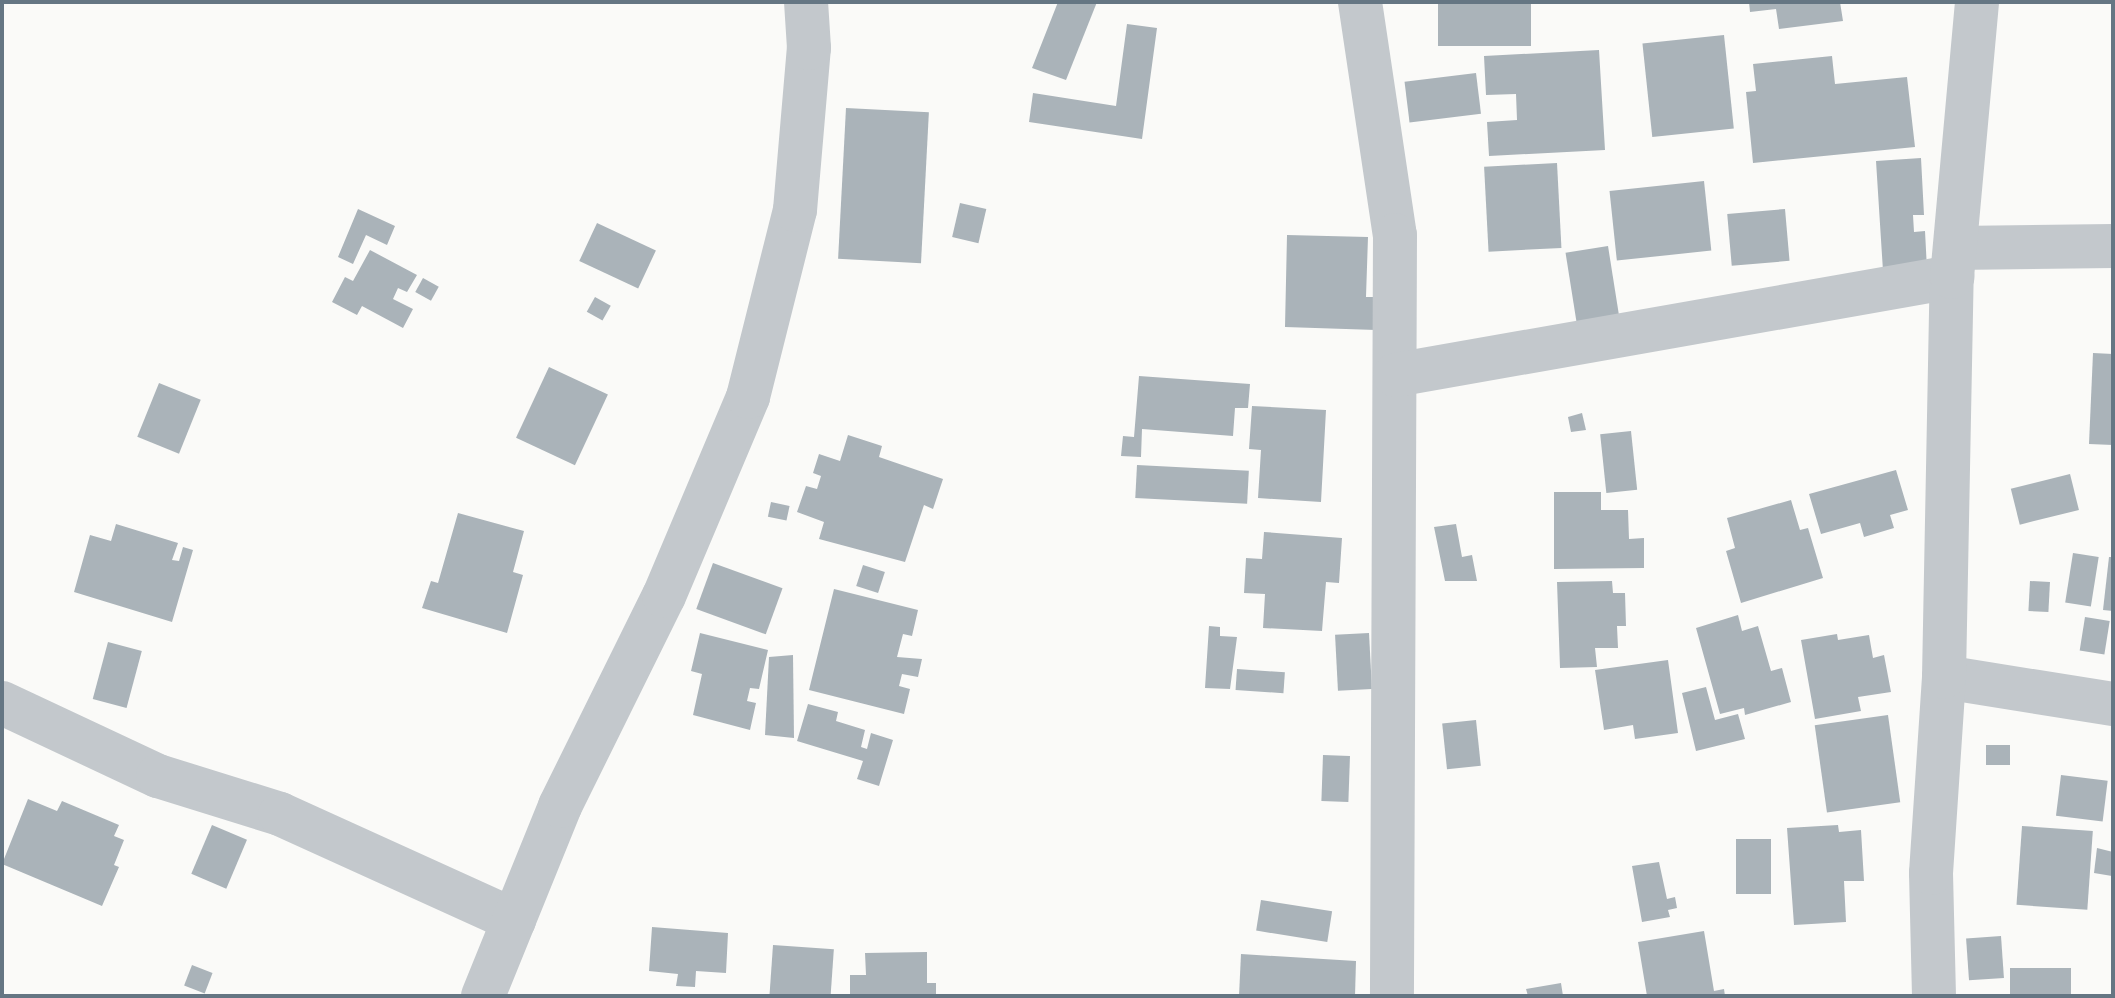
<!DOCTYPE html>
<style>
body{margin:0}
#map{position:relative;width:2115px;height:998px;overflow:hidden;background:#fafaf8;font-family:"Archivo Narrow",sans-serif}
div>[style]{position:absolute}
.building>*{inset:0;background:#aab3b9;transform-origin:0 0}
.street>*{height:44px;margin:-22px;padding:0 22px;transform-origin:22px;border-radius:22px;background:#c3c8cc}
span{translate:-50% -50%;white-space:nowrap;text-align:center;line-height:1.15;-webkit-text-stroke:8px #fff;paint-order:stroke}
.frame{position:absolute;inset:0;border:4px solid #657683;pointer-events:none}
</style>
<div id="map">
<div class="building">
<div style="clip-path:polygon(1058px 2px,1097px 2px,1066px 80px,1032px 68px)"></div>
<div style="left:1438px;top:2px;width:93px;height:44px"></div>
<div style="clip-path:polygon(1749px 2px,1840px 2px,1843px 21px,1779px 29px,1776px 9px,1750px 12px)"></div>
<div style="clip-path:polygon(1127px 24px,1157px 28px,1142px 139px,1029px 122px,1033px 93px,1116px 106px)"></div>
<div style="left:1724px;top:35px;width:94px;height:82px;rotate:84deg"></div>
<div style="clip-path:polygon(1599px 50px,1605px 150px,1489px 156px,1487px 122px,1517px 120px,1516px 94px,1486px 95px,1484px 56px)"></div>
<div style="clip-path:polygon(1832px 56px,1835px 84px,1907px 77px,1915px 147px,1753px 163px,1746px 92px,1756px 91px,1753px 64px)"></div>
<div style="left:1476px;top:73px;width:41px;height:72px;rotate:83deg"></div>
<div style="left:846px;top:108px;width:83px;height:151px;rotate:3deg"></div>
<div style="clip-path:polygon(1921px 158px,1924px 215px,1913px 215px,1914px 232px,1925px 231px,1927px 269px,1883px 271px,1876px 161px)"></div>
<div style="left:1557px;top:163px;width:85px;height:73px;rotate:87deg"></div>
<div style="left:1704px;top:181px;width:70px;height:95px;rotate:84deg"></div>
<div style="left:960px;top:203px;width:27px;height:35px;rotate:13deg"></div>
<div style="clip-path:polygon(358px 209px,395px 226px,387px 245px,366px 235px,353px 264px,338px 257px)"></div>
<div style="left:1785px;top:209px;width:52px;height:58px;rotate:85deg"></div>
<div style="left:597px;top:223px;width:65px;height:42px;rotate:25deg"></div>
<div style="clip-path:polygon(1287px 235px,1368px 237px,1366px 297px,1377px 297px,1376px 330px,1285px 327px)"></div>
<div style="left:1608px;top:246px;width:74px;height:43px;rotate:81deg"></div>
<div style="clip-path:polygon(370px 250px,417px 275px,407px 292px,398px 288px,393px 299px,413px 309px,403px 328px,362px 306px,357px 315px,332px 302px,345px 277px,353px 281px)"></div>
<div style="left:423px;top:278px;width:18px;height:16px;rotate:29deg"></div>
<div style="left:595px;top:297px;width:18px;height:17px;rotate:29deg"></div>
<div style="clip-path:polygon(2093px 353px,2113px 354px,2113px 445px,2089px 444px)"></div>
<div style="left:549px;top:367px;width:65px;height:78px;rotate:25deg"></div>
<div style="clip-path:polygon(1139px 376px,1250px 384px,1248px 408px,1235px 408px,1233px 436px,1142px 429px,1141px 457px,1121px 456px,1123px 436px,1134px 437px)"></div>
<div style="left:159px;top:383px;width:45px;height:58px;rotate:22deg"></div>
<div style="clip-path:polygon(1252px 406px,1326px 410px,1321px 502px,1258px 498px,1261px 450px,1249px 449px)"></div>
<div style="clip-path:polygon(1582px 413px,1586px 430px,1571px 432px,1568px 417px)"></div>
<div style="left:1631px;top:431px;width:59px;height:31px;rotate:84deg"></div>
<div style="clip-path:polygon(848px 435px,882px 446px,879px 457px,943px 479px,933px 509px,924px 505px,905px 562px,819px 539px,824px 522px,797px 512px,806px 486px,817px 489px,821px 476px,813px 473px,819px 454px,840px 461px)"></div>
<div style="left:1137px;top:465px;width:112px;height:33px;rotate:3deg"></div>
<div style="clip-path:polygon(1896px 470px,1908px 510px,1890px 515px,1894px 528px,1864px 537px,1860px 523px,1821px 534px,1809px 494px)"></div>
<div style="left:2070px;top:474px;width:37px;height:61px;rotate:76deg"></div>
<div style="clip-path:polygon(1554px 492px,1601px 492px,1601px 510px,1628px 510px,1629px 539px,1644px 538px,1644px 568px,1554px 569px)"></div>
<div style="clip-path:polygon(1791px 500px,1800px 530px,1808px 528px,1823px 578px,1741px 603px,1726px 551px,1735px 548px,1727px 518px)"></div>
<div style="left:771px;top:502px;width:19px;height:15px;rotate:12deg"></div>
<div style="clip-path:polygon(458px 513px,524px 531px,513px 572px,523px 575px,507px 633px,422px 608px,431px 581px,438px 583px)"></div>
<div style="clip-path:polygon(116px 524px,178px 543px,172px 560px,179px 561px,183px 547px,193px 550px,172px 622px,74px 592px,90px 535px,111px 541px)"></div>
<div style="clip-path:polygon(1456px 524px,1462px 557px,1472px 555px,1477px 581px,1445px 581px,1434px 527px)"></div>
<div style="clip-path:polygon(1264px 532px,1342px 538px,1339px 583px,1326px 582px,1322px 631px,1263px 628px,1265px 594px,1244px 593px,1246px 558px,1262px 559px)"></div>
<div style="left:2073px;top:553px;width:26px;height:50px;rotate:9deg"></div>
<div style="clip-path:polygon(2109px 557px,2113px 557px,2113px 611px,2103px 610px)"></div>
<div style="left:713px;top:563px;width:74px;height:49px;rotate:20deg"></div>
<div style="left:863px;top:565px;width:23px;height:22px;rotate:18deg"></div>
<div style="clip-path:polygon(1612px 581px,1613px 593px,1625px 593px,1626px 626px,1617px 626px,1618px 648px,1595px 648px,1597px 667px,1560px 668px,1557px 582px)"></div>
<div style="left:2030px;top:581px;width:20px;height:30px;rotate:3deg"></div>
<div style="clip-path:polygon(834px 589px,918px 610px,912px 636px,903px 634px,897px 657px,922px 659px,918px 677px,902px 674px,899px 686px,910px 689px,904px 714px,809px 690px)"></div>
<div style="clip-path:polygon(1738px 615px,1742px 631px,1758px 626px,1771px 671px,1782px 668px,1791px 702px,1745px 715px,1744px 708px,1720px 714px,1696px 628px)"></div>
<div style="left:2085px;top:617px;width:25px;height:34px;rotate:9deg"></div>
<div style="clip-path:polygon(1209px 626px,1220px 627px,1220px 636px,1237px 637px,1230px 689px,1205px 688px)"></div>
<div style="clip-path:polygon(700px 633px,768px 650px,759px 689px,750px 688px,747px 701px,756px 703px,750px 730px,693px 715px,702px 674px,691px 671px)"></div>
<div style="left:1369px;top:633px;width:56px;height:34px;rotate:87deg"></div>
<div style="clip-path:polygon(1837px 634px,1838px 640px,1869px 635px,1873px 658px,1884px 655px,1891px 692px,1858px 697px,1861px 711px,1815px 719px,1801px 640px)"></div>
<div style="left:108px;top:642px;width:35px;height:59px;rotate:15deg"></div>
<div style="clip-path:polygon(793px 655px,794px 738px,765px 735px,769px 657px)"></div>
<div style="clip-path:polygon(1668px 660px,1678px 733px,1635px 739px,1633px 725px,1604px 730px,1595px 670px)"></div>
<div style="left:1237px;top:669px;width:48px;height:21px;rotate:4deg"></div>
<div style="clip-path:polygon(1706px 687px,1715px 720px,1738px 714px,1745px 739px,1696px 751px,1682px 693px)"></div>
<div style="clip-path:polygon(808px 704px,838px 712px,836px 721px,865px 730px,861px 747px,867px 749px,871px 733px,893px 740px,879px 786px,857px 779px,863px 761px,797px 741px)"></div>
<div style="left:1888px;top:715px;width:88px;height:74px;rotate:82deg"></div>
<div style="left:1476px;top:720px;width:46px;height:34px;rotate:84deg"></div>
<div style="left:1986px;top:745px;width:24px;height:20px"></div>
<div style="left:1323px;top:755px;width:27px;height:46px;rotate:2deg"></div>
<div style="left:2061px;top:775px;width:47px;height:41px;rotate:7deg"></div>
<div style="clip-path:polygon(28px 799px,57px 811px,62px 801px,119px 825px,114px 836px,124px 840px,114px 865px,119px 867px,102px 906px,2px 864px)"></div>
<div style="left:212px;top:825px;width:38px;height:53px;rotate:23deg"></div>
<div style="clip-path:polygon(1838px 825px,1839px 832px,1861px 830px,1864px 881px,1844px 881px,1846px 922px,1794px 925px,1787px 828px)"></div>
<div style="left:2022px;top:826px;width:71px;height:79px;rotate:4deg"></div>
<div style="left:1736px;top:839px;width:35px;height:55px"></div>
<div style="clip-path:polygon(2097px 848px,2113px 852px,2112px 876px,2094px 873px)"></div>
<div style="clip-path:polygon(1659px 862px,1667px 899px,1675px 897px,1677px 908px,1668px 910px,1670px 917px,1642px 922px,1632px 866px)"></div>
<div style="left:1261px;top:900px;width:72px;height:31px;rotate:9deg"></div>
<div style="clip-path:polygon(652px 927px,728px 933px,726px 973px,696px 971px,695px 987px,676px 986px,678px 974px,649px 971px)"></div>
<div style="clip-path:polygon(1704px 931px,1714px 991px,1724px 989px,1725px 996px,1647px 996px,1638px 942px)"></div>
<div style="left:2001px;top:936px;width:42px;height:35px;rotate:86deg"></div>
<div style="left:773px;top:945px;width:61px;height:51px;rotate:4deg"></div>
<div style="clip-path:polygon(927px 952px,927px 983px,936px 983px,936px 996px,850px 996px,850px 975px,866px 975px,865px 953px)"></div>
<div style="clip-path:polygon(1241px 954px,1356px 961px,1355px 996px,1239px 996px)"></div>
<div style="left:192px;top:965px;width:22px;height:22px;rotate:21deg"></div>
<div style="left:2071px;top:968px;width:28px;height:61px;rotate:90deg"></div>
<div style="clip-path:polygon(1561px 983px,1563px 996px,1528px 996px,1526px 989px)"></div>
</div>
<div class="street">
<div style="left:1360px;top:2px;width:236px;rotate:81.5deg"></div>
<div style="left:1395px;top:235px;width:761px;rotate:90.23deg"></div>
<div style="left:1955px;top:248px;width:158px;rotate:-0.7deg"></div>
<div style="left:1395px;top:375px;width:566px;rotate:-9.98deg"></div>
<div style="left:1944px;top:677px;width:171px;rotate:9.1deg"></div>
<div style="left:2px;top:703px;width:172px;rotate:25.1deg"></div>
<div style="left:158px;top:776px;width:128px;rotate:17.3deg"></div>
<div style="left:280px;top:814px;width:257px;rotate:24.4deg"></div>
<div style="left:483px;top:996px;width:205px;rotate:-67.9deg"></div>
<div style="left:560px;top:806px;width:234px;rotate:-63.7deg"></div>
<div style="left:664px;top:596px;width:216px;rotate:-67.1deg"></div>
<div style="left:748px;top:397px;width:193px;rotate:-75.9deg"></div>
<div style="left:795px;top:210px;width:163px;rotate:-85.1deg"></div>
<div style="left:809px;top:48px;width:46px;rotate:-93.7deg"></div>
<div style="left:1934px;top:996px;width:123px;rotate:-91.4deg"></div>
<div style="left:1931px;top:873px;width:196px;rotate:-86.2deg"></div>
<div style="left:1944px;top:677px;width:400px;rotate:-88.9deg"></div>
<div style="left:1952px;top:277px;width:276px;rotate:-84.8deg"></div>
</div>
<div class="frame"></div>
</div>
